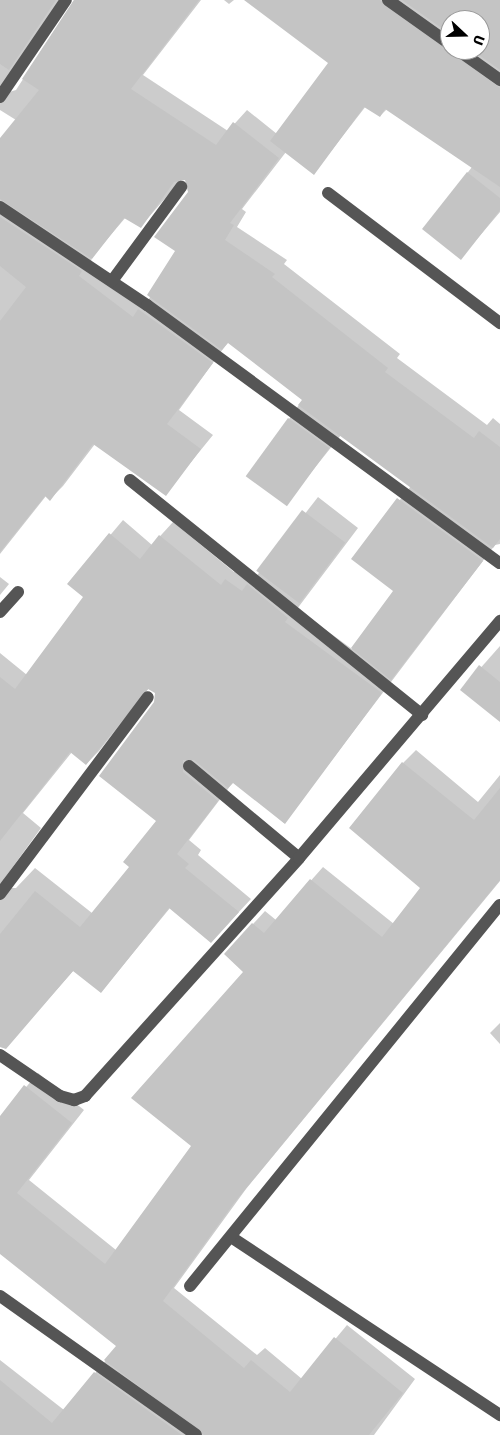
<!DOCTYPE html>
<style>
body{margin:0}
#map{position:relative;width:500px;height:1435px;overflow:hidden;background:#fff;font-family:"Fira Sans",sans-serif}
div>[style]{position:absolute}
.shadow>*{inset:0;background:#0003}
.building>*{inset:0;background:#c4c4c4;transform-origin:0 0}
.minor>*{height:12px;margin:-6px;padding:0 6px;transform-origin:6px;border-radius:6px;background:#555}
span{translate:-50% -50%;white-space:nowrap;text-align:center;line-height:1.15;-webkit-text-stroke:4.5px #fff;paint-order:stroke}
.north{position:absolute;left:440px;top:10px;width:50px;height:50px;box-sizing:border-box;background:#fff;border:1px solid #999;border-radius:50%;rotate:111deg;font-size:14px;font-weight:700;line-height:20px;text-align:center;color:#000}
.north::after{content:'';display:block;margin:auto;width:18px;height:22px;background:#000;clip-path:polygon(50% 0,100% 100%,50% 72%,0 100%)}
</style>
<div id="map">
<div class="shadow">
<div style="clip-path:polygon(evenodd,0 0,60px 0,9px 92px,16px 90px,74px 0,201px 0,143px 75px,228px 131px,247px 110px,277px 134px,330px 63px,246px 0,500px 0,500px 212px,461px 258px,424px 229px,472px 167px,387px 109px,380px 116px,366px 106px,314px 173px,286px 152px,242px 209px,246px 212px,237px 227px,287px 260px,284px 264px,400px 354px,397px 358px,487px 425px,493px 418px,500px 424px,500px 544px,495px 545px,284px 823px,234px 781px,189px 840px,201px 850px,198px 855px,251px 899px,211px 942px,170px 908px,101px 992px,74px 970px,27px 1023px,0 1024px,0 653px,27px 675px,85px 597px,69px 584px,123px 520px,152px 545px,173px 522px,234px 572px,239px 566px,255px 578px,318px 497px,358px 528px,297px 609px,352px 649px,395px 590px,353px 559px,411px 486px,341px 435px,285px 505px,289px 419px,303px 399px,228px 342px,179px 410px,213px 435px,165px 494px,95px 444px,63px 486px,50px 499px,46px 496px,0 554px,0 140px,16px 120px,0 110px,0 0,450px 20px,480px 20px,480px 50px,450px 50px,450px 20px,0 0,183px 178px,189px 183px,189px 192px,177px 251px,146px 304px,91px 262px,92px 257px,126px 217px,140px 227px,183px 178px,0 0,149px 688px,157px 693px,158px 821px,131px 867px,92px 913px,35px 868px,16px 888px,9px 888px,4px 879px,41px 828px,23px 813px,72px 752px,86px 764px,99px 751px,149px 688px)"></div>
<div style="clip-path:polygon(224px 0,234px 0,229px 4px)"></div>
<div style="clip-path:polygon(0 577px,9px 584px,0 595px)"></div>
<div style="clip-path:polygon(500px 646px,500px 720px,462px 689px)"></div>
<div style="clip-path:polygon(416px 750px,478px 802px,500px 775px,500px 881px,246px 1189px,174px 1288px,257px 1355px,265px 1348px,302px 1379px,347px 1325px,415px 1379px,374px 1435px,0 1435px,0 1360px,64px 1410px,118px 1346px,0 1253px,0 1118px,38px 1073px,84px 1110px,29px 1180px,116px 1250px,193px 1146px,133px 1097px,245px 972px,253px 924px,265px 911px,276px 920px,323px 867px,394px 924px,422px 888px,403px 763px)"></div>
<div style="clip-path:polygon(500px 1023px,500px 1044px,490px 1033px)"></div>
</div>
<div class="building">
<div style="clip-path:polygon(0 0,56px 0,9px 70px,0 64px)"></div>
<div style="clip-path:polygon(74px 0,199px 0,131px 89px,216px 145px,233px 122px,279px 158px,230px 223px,234px 225px,225px 240px,275px 274px,272px 277px,388px 368px,385px 372px,474px 438px,479px 431px,500px 447px,500px 539px,493px 548px,298px 405px,302px 400px,228px 343px,222px 350px,147px 295px,175px 251px,154px 237px,188px 192px,185px 180px,174px 182px,141px 228px,124px 218px,92px 259px,0 199px,0 138px,39px 90px,22px 79px)"></div>
<div style="clip-path:polygon(244px 0,380px 0,500px 88px,500px 187px,385px 109px,380px 117px,364px 107px,314px 175px,270px 141px,328px 63px)"></div>
<div style="clip-path:polygon(402px 0,500px 0,500px 70px,472px 50px,480px 50px,480px 20px,450px 20px,450px 34px)"></div>
<div style="clip-path:polygon(467px 172px,500px 198px,500px 210px,461px 260px,422px 229px)"></div>
<div style="clip-path:polygon(0 217px,82px 271px,79px 276px,133px 317px,138px 309px,213px 363px,167px 424px,201px 449px,166px 496px,93px 444px,50px 501px,45px 496px,0 552px,0 321px,26px 287px,0 266px)"></div>
<div style="left:288px;top:418px;width:51px;height:72px;rotate:36deg"></div>
<div style="clip-path:polygon(397px 498px,483px 561px,391px 680px,351px 648px,393px 591px,351px 559px)"></div>
<div style="left:302px;top:510px;width:54px;height:76px;rotate:37deg"></div>
<div style="clip-path:polygon(109px 533px,140px 559px,159px 535px,221px 585px,225px 579px,242px 591px,247px 584px,288px 618px,285px 622px,382px 693px,285px 824px,233px 783px,228px 788px,194px 760px,183px 760px,183px 772px,218px 801px,177px 854px,189px 864px,185px 868px,239px 912px,211px 943px,169px 908px,101px 993px,73px 971px,6px 1049px,0 1047px,0 934px,35px 891px,80px 927px,129px 867px,123px 862px,156px 821px,99px 776px,154px 702px,155px 693px,148px 689px,86px 765px,70px 752px,0 841px,0 677px,15px 689px,83px 597px,67px 584px)"></div>
<div style="clip-path:polygon(479px 665px,500px 682px,500px 722px,460px 690px)"></div>
<div style="clip-path:polygon(402px 762px,474px 820px,500px 788px,500px 880px,234px 1203px,163px 1301px,244px 1368px,251px 1360px,290px 1392px,334px 1337px,403px 1393px,369px 1435px,204px 1435px,104px 1360px,116px 1346px,0 1254px,0 1116px,24px 1085px,72px 1123px,17px 1193px,105px 1264px,191px 1146px,131px 1098px,243px 972px,224px 954px,252px 923px,264px 933px,310px 879px,382px 937px,420px 888px,349px 828px)"></div>
<div style="clip-path:polygon(94px 1372px,182px 1435px,0 1435px,0 1380px,52px 1423px)"></div>
</div>
<div class="minor">
<div style="left:388px;top:0;width:76px;rotate:35.4deg"></div>
<div style="left:458px;top:50px;width:52px;rotate:35.5deg"></div>
<div style="left:0;top:97px;width:117px;rotate:-55.8deg"></div>
<div style="left:328px;top:193px;width:216px;rotate:37.1deg"></div>
<div style="left:0;top:207px;width:177px;rotate:33.7deg"></div>
<div style="left:147px;top:305px;width:437px;rotate:36.2deg"></div>
<div style="left:112px;top:281px;width:117px;rotate:-53.7deg"></div>
<div style="left:130px;top:480px;width:375px;rotate:38.8deg"></div>
<div style="left:0;top:612px;width:27px;rotate:-48deg"></div>
<div style="left:189px;top:766px;width:143px;rotate:39.9deg"></div>
<div style="left:0;top:894px;width:246px;rotate:-53.1deg"></div>
<div style="left:0;top:1055px;width:73px;rotate:34.3deg"></div>
<div style="left:60px;top:1096px;width:15px;rotate:16deg"></div>
<div style="left:74px;top:1100px;width:12px;rotate:-20deg"></div>
<div style="left:85px;top:1096px;width:320px;rotate:-48deg"></div>
<div style="left:299px;top:858px;width:311px;rotate:-49.7deg"></div>
<div style="left:231px;top:1237px;width:323px;rotate:33.5deg"></div>
<div style="left:190px;top:1286px;width:491px;rotate:-50.9deg"></div>
<div style="left:0;top:1296px;width:240px;rotate:35.3deg"></div>
</div>
<div class="north">U</div>
</div>
